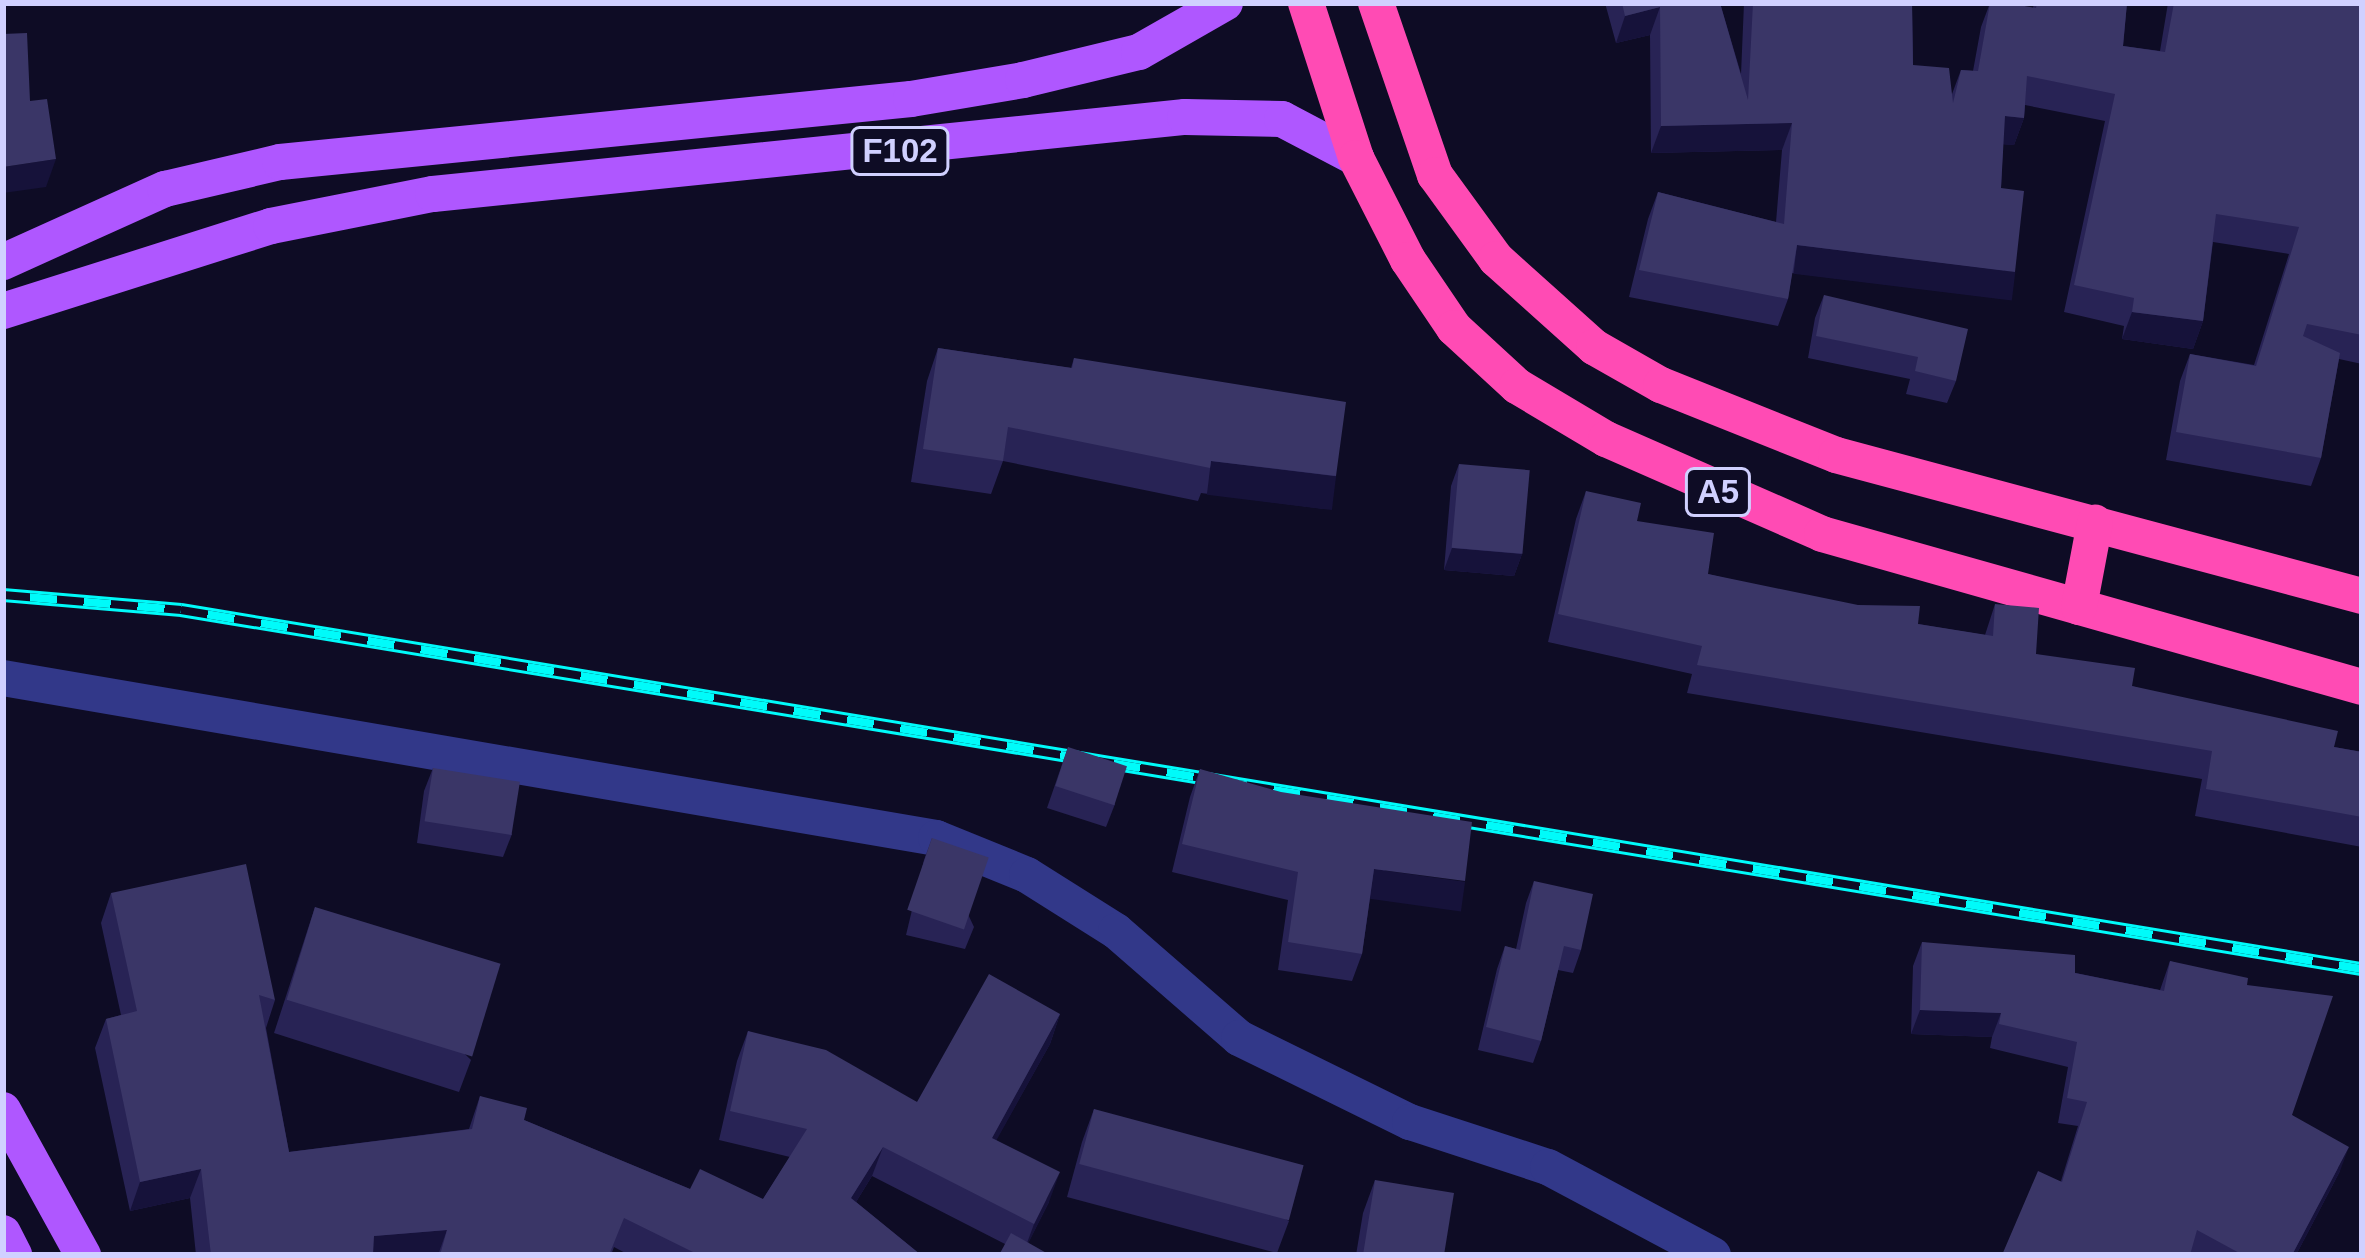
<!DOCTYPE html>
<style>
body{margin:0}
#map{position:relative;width:2365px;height:1258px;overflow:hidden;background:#0e0c25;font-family:Helvetica,sans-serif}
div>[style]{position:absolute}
.minor>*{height:36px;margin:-18px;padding:0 18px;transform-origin:18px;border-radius:18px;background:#323889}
.major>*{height:36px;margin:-18px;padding:0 18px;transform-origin:18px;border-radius:18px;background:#af57ff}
.highway>*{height:36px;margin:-18px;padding:0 18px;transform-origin:18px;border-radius:18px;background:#ff4bb4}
.rail>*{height:14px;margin-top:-7px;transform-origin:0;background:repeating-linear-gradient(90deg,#0e0c25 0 27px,#00fbfa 0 54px);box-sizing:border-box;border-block:3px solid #00fbfa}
.wall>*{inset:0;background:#282355}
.shaded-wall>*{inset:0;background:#16123a;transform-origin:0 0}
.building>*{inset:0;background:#3a3667;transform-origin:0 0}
span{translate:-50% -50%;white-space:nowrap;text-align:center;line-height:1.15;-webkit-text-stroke:9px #0e0c25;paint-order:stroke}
.shield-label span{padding:3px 9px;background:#0e0c25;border:3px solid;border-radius:9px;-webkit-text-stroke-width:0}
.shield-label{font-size:33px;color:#d0d0ff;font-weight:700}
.frame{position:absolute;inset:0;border:6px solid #d0d0ff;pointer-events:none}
</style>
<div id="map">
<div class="minor">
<div style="left:3px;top:678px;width:947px;rotate:9.73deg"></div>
<div style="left:936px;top:838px;width:98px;rotate:22.1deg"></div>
<div style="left:1027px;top:875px;width:105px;rotate:32.2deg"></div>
<div style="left:1116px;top:931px;width:163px;rotate:41deg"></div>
<div style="left:1239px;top:1038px;width:191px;rotate:26.2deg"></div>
<div style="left:1410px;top:1122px;width:145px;rotate:18.1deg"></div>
<div style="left:1548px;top:1167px;width:187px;rotate:28.1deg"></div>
</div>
<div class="major">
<div style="left:3px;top:262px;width:178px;rotate:-24.3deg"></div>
<div style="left:165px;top:189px;width:118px;rotate:-13.2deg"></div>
<div style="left:280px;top:162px;width:634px;rotate:-5.7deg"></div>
<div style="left:911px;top:99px;width:114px;rotate:-9.6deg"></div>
<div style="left:1023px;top:80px;width:119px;rotate:-13.6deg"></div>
<div style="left:1139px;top:52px;width:99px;rotate:-29.7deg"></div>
<div style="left:3px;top:311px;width:281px;rotate:-17.6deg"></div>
<div style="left:271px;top:226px;width:165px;rotate:-11.2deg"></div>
<div style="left:433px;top:194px;width:756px;rotate:-5.85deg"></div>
<div style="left:1185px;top:117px;width:97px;rotate:1.2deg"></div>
<div style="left:1282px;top:119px;width:84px;rotate:27.8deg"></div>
<div style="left:3px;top:1110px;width:166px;rotate:61.1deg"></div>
<div style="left:3px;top:1233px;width:25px;rotate:63deg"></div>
</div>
<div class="highway">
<div style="left:1306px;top:3px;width:163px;rotate:72.1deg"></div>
<div style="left:1356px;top:158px;width:114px;rotate:63deg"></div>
<div style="left:1408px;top:260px;width:82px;rotate:55.9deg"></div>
<div style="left:1454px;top:328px;width:86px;rotate:42.6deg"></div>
<div style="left:1517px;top:386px;width:104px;rotate:30.8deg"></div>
<div style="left:1606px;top:439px;width:236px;rotate:23.7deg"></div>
<div style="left:1822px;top:534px;width:561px;rotate:15.82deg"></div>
<div style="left:1376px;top:3px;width:182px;rotate:71.1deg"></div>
<div style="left:1435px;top:175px;width:104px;rotate:54deg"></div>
<div style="left:1496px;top:259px;width:132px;rotate:41.9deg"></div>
<div style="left:1594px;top:347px;width:77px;rotate:29.6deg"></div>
<div style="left:1661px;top:385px;width:188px;rotate:21.8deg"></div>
<div style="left:1836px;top:455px;width:545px;rotate:15.01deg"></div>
<div style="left:2079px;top:607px;width:86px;rotate:-79.3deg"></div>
</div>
<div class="rail">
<div style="left:3px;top:595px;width:179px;rotate:4.8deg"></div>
<div style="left:181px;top:610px;width:2210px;rotate:9.35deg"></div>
</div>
<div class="wall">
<div style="clip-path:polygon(1605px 3px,1720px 3px,1741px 74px,1744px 3px,1912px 3px,1913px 65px,1952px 94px,1961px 70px,1973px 71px,1981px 27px,1990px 3px,2033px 8px,2034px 3px,2127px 3px,2123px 46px,2160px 51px,2168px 3px,2362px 3px,2362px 364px,2339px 359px,2321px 458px,2311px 486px,2166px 460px,2180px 381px,2190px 354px,2254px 365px,2289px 254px,2213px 242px,2203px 321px,2193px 349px,2122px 339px,2124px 326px,2064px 312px,2105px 121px,2025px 105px,2024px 118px,2014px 145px,2003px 144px,2001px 188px,2005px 299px,1792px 273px,1788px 299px,1778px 326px,1629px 297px,1648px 219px,1658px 192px,1776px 222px,1782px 150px,1651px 153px,1650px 35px,1616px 43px)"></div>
<div style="clip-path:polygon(1824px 295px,1956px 381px,1947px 403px,1906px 394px,1910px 379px,1808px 358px,1815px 318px)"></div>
<div style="clip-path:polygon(938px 348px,1071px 368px,1074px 358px,1336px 476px,1325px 509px,1201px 493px,1198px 501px,1003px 461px,991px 494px,911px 482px,927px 381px)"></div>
<div style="clip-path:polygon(1459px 464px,1522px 554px,1514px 576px,1444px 570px,1451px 486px)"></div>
<div style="clip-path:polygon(1586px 491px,1637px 521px,1708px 574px,1918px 624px,1985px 635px,1995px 604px,2036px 654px,2132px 686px,2334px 747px,2362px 752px,2362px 847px,2195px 816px,2202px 779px,1687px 693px,1692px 674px,1548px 642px,1576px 519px)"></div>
<div style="clip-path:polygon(1068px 747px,1115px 804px,1106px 827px,1047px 808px)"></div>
<div style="clip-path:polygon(433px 768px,512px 834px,503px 857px,417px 843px,424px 791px)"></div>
<div style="clip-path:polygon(1200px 769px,1455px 909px,1370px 898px,1362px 954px,1352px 981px,1278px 970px,1288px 900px,1172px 872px,1190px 797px)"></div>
<div style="clip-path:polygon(932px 838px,974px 927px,965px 949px,906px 935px,924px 860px)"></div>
<div style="clip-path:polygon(1534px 881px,1581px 950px,1573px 973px,1558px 970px,1541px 1041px,1533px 1063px,1478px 1050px,1497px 969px,1505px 946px,1516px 949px,1526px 903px)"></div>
<div style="clip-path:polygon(111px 893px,275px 1000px,266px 1028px,289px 1152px,469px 1129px,480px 1096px,524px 1120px,690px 1189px,763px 1199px,790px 1157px,719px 1140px,737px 1061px,748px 1031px,917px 1102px,1060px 1014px,1050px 1044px,996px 1140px,1049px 1202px,1028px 1243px,1005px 1244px,872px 1176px,856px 1202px,921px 1255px,629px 1255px,614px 1247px,611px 1255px,196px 1255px,190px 1198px,130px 1211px,95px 1048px,106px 1019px,121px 1015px,101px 923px)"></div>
<div style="clip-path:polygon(315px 907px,471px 1060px,459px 1092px,274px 1033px)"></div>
<div style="clip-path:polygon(1922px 942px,2160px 990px,2170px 961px,2247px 985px,2292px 1115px,2340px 1171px,2296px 1255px,2002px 1255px,2061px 1181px,2078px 1126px,2058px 1123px,2068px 1067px,1990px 1048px,1992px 1037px,1911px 1034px,1913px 966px)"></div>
<div style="clip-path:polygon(1094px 1109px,1289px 1221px,1277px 1253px,1067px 1197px,1082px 1142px)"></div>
<div style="clip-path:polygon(1375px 1180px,1444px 1255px,1356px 1255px,1363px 1213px)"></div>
</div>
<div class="shaded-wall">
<div style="clip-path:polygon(1660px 7px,1650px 35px,1616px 43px,1625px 16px)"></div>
<div style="clip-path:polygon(2005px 116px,2024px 118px,2014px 145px,1995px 144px)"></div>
<div style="clip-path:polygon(1792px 123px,1782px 150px,1651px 153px,1661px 126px)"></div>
<div style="clip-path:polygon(56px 159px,46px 187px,3px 193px,3px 167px)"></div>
<div style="left:1797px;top:245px;width:220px;height:29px;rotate:7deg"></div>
<div style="clip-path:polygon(2132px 312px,2203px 321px,2193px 349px,2122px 339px)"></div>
<div style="left:1211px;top:461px;width:126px;height:34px;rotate:7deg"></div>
<div style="clip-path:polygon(1452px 548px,1522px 554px,1514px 576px,1444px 570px)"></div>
<div style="left:1374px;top:869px;width:92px;height:30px;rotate:8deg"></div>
<div style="clip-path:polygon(1920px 1010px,2001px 1013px,1992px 1037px,1911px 1034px)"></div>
<div style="clip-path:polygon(1060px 1014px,1050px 1044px,981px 1168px,992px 1138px)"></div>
<div style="clip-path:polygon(883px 1147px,872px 1176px,840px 1228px,851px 1198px)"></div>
<div style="clip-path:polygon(2349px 1147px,2340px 1171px,2296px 1255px,2292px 1255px)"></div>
<div style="clip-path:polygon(201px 1169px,190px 1198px,130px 1211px,140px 1182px)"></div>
<div style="clip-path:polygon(1060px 1172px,1049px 1202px,1023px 1254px,1034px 1224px)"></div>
<div style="clip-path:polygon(447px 1230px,438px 1255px,367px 1255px,374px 1236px)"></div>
</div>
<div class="building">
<div style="clip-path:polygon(1622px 3px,1720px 3px,1748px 100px,1753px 3px,1912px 3px,1913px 65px,1949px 68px,1953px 103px,1961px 70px,1978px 71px,1990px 3px,2008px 3px,2036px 8px,2037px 3px,2127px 3px,2123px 46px,2165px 52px,2174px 3px,2362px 3px,2362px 335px,2307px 324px,2303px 336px,2340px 353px,2321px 458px,2176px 432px,2190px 354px,2256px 366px,2299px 227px,2216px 214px,2203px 321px,2132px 312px,2134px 298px,2074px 285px,2115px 94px,2027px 76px,2024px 118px,2005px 116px,2001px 188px,2024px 191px,2015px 272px,1797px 245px,1788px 299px,1639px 270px,1658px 192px,1784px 224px,1792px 123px,1661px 126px,1660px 7px,1625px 16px)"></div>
<div style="clip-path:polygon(27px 33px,30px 101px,47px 99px,56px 159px,3px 167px,3px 34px)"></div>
<div style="clip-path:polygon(1824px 295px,1968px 329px,1956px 381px,1915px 371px,1918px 357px,1816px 336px)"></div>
<div style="clip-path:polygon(938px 348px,1072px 368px,1074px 358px,1346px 402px,1336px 476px,1211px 461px,1210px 468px,1008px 427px,1003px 461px,923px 449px)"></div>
<div style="left:1459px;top:464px;width:71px;height:84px;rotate:5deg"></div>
<div style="clip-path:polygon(1586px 491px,1641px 503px,1637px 521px,1714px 533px,1708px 574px,1858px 605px,1920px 606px,1918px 624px,1993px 636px,1995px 604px,2039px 608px,2036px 654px,2135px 668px,2132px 686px,2338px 731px,2334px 747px,2362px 752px,2362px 817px,2206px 789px,2212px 751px,1697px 665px,1702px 646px,1558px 614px)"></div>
<div style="left:1068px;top:747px;width:62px;height:41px;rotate:18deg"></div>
<div style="left:433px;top:768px;width:88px;height:54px;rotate:9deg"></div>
<div style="clip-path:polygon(1200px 769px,1281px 792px,1472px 822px,1465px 881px,1374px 869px,1362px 954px,1288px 942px,1298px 872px,1182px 844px)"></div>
<div style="left:932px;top:838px;width:60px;height:76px;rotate:19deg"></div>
<div style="clip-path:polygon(246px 864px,275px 1000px,259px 995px,289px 1152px,472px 1129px,480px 1096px,527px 1108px,524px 1120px,690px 1189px,700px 1169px,763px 1199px,807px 1129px,730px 1111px,748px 1031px,826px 1050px,917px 1102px,989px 974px,1060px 1014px,992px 1138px,1060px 1172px,1034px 1224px,883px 1147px,851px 1198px,921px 1255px,699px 1255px,624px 1218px,609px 1255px,513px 1253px,513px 1255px,440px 1255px,447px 1230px,374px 1236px,373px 1255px,211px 1255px,201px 1169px,140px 1182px,106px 1019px,137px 1011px,111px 893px)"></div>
<div style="clip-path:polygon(1534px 881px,1593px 894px,1581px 950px,1564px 946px,1541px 1041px,1486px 1027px,1505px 946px,1520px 950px)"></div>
<div style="left:315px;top:907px;width:194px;height:97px;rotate:17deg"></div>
<div style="clip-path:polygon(1922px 942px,2075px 955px,2075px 973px,2164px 991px,2170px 961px,2248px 978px,2247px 985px,2333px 996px,2292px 1115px,2349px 1147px,2292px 1255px,2243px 1255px,2197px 1230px,2190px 1255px,2002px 1255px,2038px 1171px,2062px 1182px,2087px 1102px,2067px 1098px,2077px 1042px,1999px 1024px,2001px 1013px,1920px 1010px)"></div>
<div style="left:1094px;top:1109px;width:217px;height:57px;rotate:15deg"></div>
<div style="clip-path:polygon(1375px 1180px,1454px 1193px,1444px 1255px,1363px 1255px)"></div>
<div style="clip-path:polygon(1011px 1233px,1050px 1255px,999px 1255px)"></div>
</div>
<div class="shield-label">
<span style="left:900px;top:151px">F102</span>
<span style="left:1718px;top:492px">A5</span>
</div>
<div class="frame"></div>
</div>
